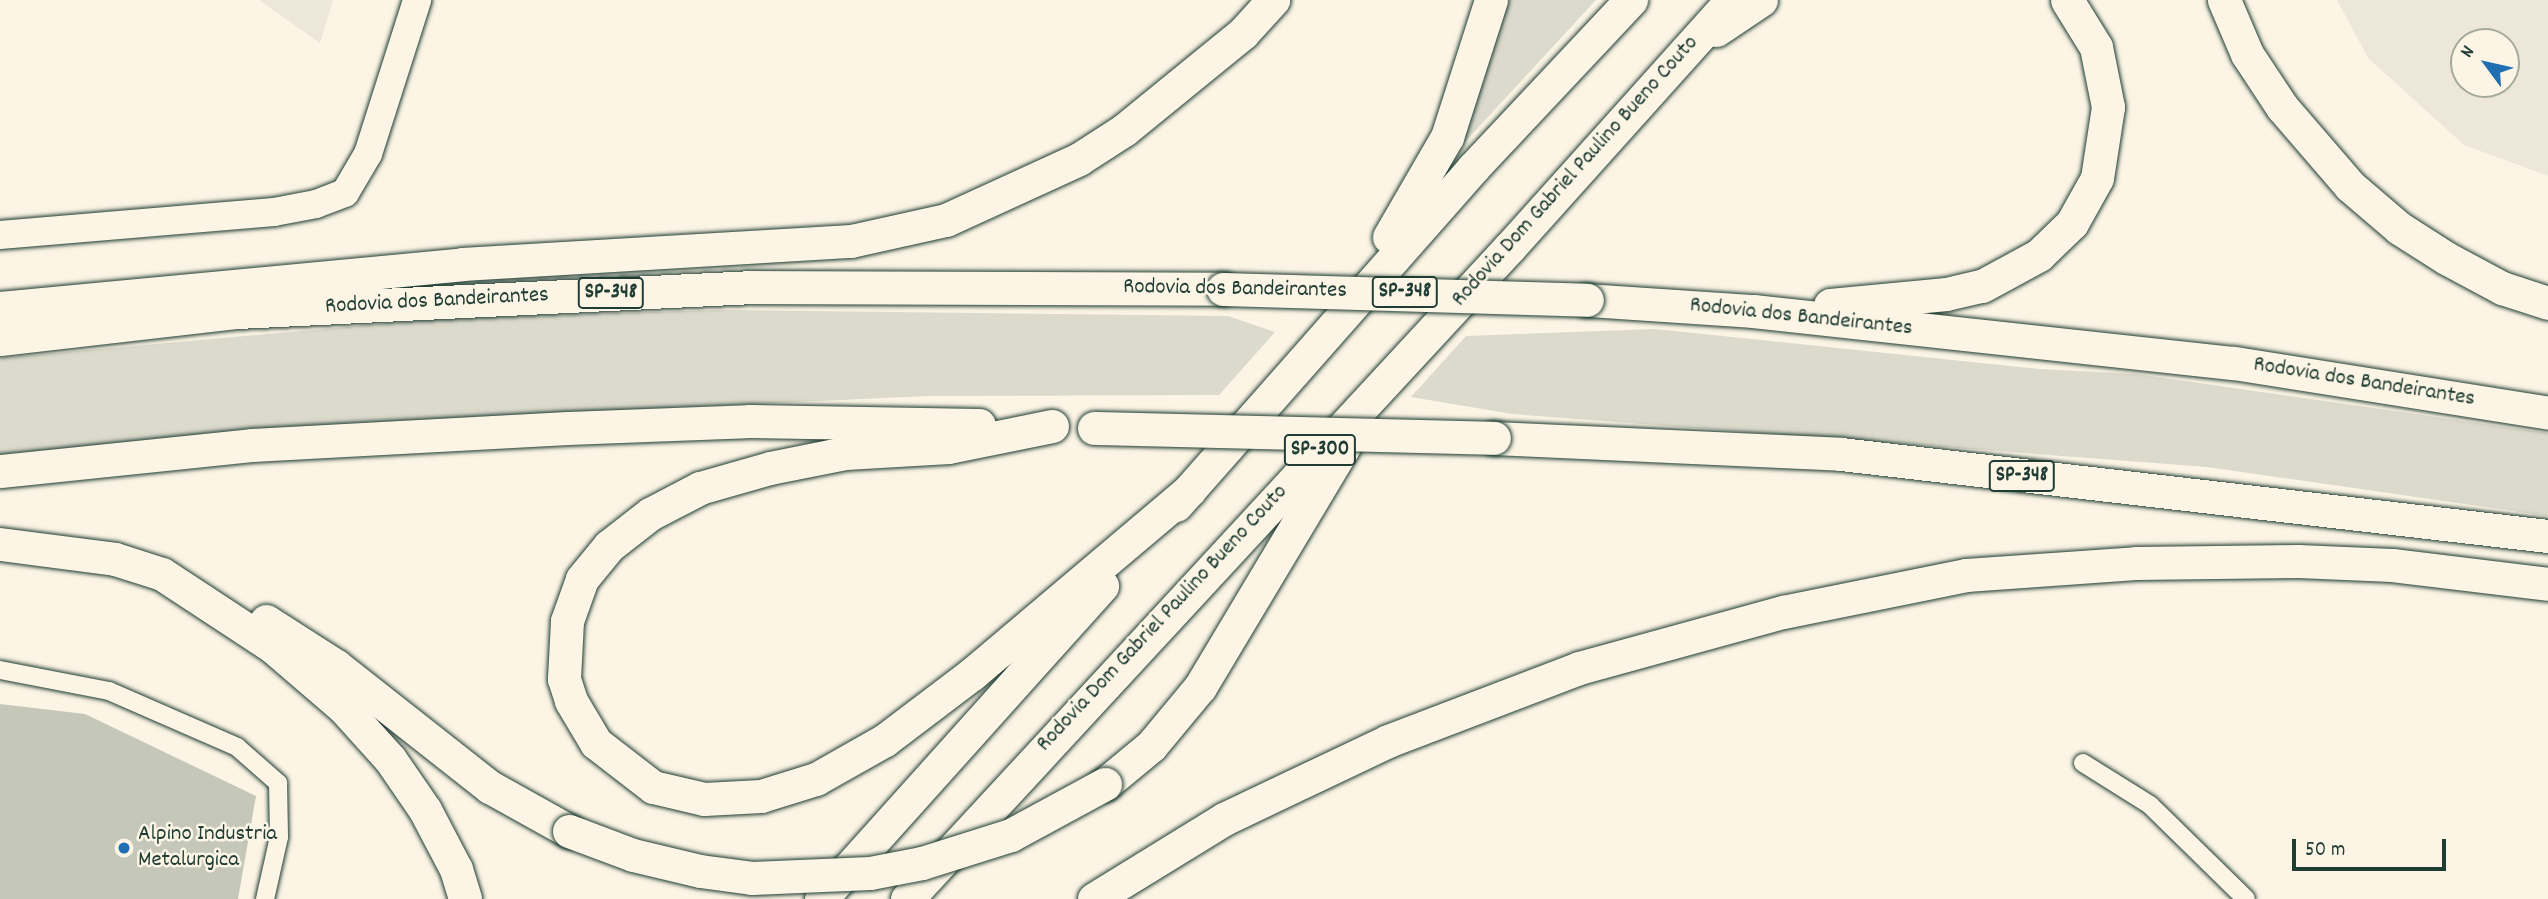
<!DOCTYPE html>
<style>
body{margin:0}
#map{position:relative;width:2548px;height:899px;overflow:hidden;background:#fcf5e5;font-family:Dekko,sans-serif}
div>[style]{position:absolute}
.built>*{inset:0;background:#ece7d8}
.green>*{inset:0;background:#dcdacc}
.building>*{inset:0;background:#c5c7b9}
.roads{filter:drop-shadow(0 0 2px #1f3d34) drop-shadow(0 0 2px #1f3d34)}
.minor>*{height:18px;margin:-9px;padding:0 9px;transform-origin:9px;border-radius:9px;background:#fcf5e5}
.primary>*{height:28px;margin:-14px;padding:0 14px;transform-origin:14px;border-radius:14px;background:#fcf5e5}
.motorway>*{height:33px;margin:-16.5px;padding:0 16.5px;transform-origin:16.5px;border-radius:16.5px;background:#fcf5e5}
.bridges{filter:drop-shadow(0 0 2px #1f3d34) drop-shadow(0 0 2px #1f3d34)}
.motorway-bridge>*{height:33px;margin:-16.5px;padding:0 16.5px;transform-origin:16.5px;border-radius:16.5px;background:#fcf5e5}
.dots>*{width:19px;height:19px;translate:-50% -50%;box-sizing:border-box;border:4px solid #fcf5e5;border-radius:50%}
span{translate:-50% -50%;white-space:nowrap;text-align:center;line-height:1.15;-webkit-text-stroke:5px #fcf5e5;paint-order:stroke}
.shield-label span{padding:2px 5px;background:#fcf5e5;border:2px solid;border-radius:5px;-webkit-text-stroke-width:0}
.shield-label{font-size:21px;color:#1f3d34;font-weight:700}
.street-label{font-size:23px;color:#1f3d34}
.poi-label{font-size:23px;color:#1f3d34}
.left{translate:0 -50%;text-align:left}
.north{position:absolute;left:2450px;top:28px;width:70px;height:70px;box-sizing:border-box;background:#fcf5e5;border:2px solid #a4ab9e;border-radius:50%;rotate:303deg;font-size:19px;font-weight:700;line-height:28px;text-align:center;color:#1f3d34}
.north::after{content:'';display:block;margin:auto;width:24px;height:32px;background:#1f6fb2;clip-path:polygon(50% 0,100% 100%,50% 72%,0 100%)}
.scale{position:absolute;left:2292px;top:839px;width:154px;height:32px;box-sizing:border-box;border:4px solid #1f3d34;border-top:0;padding-left:9px;font-size:21px;line-height:24px;white-space:nowrap;color:#1f3d34;-webkit-text-stroke:5px #fcf5e5;paint-order:stroke}
</style>
<div id="map">
<div class="built">
<div style="clip-path:polygon(259px 0,333px 0,320px 43px)"></div>
<div style="clip-path:polygon(evenodd,2337px 0,2548px 0,2548px 176px,2464px 145px,2368px 58px,2337px 0,2506px 42px,2506px 84px,2464px 84px,2464px 42px,2506px 42px)"></div>
</div>
<div class="green">
<div style="clip-path:polygon(1499px 0,1596px 0,1428px 182px)"></div>
<div style="clip-path:polygon(723px 310px,1228px 316px,1275px 332px,1219px 395px,928px 396px,596px 411px,0 457px,0 358px,447px 318px)"></div>
<div style="clip-path:polygon(1655px 329px,2039px 369px,2136px 374px,2548px 433px,2548px 516px,2207px 467px,1512px 414px,1411px 397px,1466px 336px)"></div>
</div>
<div class="building">
<div style="clip-path:polygon(0 704px,85px 714px,256px 796px,238px 899px,0 899px)"></div>
</div>
<div class="roads">
<div class="minor">
<div style="left:0;top:670px;width:111px;rotate:10.9deg"></div>
<div style="left:109px;top:691px;width:140px;rotate:23.6deg"></div>
<div style="left:237px;top:747px;width:55px;rotate:41.3deg"></div>
<div style="left:278px;top:783px;width:54px;rotate:88.9deg"></div>
<div style="left:279px;top:837px;width:64px;rotate:102.7deg"></div>
<div style="left:2083px;top:763px;width:79px;rotate:32.1deg"></div>
<div style="left:2150px;top:805px;width:134px;rotate:44.4deg"></div>
</div>
<div class="primary">
<div style="left:0;top:235px;width:275px;rotate:-4.8deg"></div>
<div style="left:274px;top:212px;width:43px;rotate:-10.8deg"></div>
<div style="left:316px;top:204px;width:31px;rotate:-21deg"></div>
<div style="left:345px;top:193px;width:45px;rotate:-59.5deg"></div>
<div style="left:368px;top:154px;width:162px;rotate:-72.3deg"></div>
</div>
<div class="motorway">
<div style="left:2224px;top:0;width:59px;rotate:66.9deg"></div>
<div style="left:2247px;top:54px;width:64px;rotate:56.6deg"></div>
<div style="left:2282px;top:107px;width:104px;rotate:49.3deg"></div>
<div style="left:2350px;top:186px;width:65px;rotate:40.6deg"></div>
<div style="left:2399px;top:228px;width:56px;rotate:32.6deg"></div>
<div style="left:2446px;top:258px;width:64px;rotate:28.2deg"></div>
<div style="left:2502px;top:288px;width:48px;rotate:18.1deg"></div>
<div style="left:1716px;top:30px;width:54px;rotate:-33.7deg"></div>
<div style="left:1389px;top:237px;width:116px;rotate:-59.9deg"></div>
<div style="left:1447px;top:137px;width:144px;rotate:-72.2deg"></div>
<div style="left:1587px;top:300px;width:166px;rotate:3.8deg"></div>
<div style="left:1753px;top:311px;width:484px;rotate:6.2deg"></div>
<div style="left:2234px;top:363px;width:318px;rotate:9deg"></div>
<div style="left:1830px;top:305px;width:117px;rotate:-5.4deg"></div>
<div style="left:1946px;top:294px;width:37px;rotate:-13deg"></div>
<div style="left:1982px;top:286px;width:65px;rotate:-28.5deg"></div>
<div style="left:2039px;top:255px;width:46px;rotate:-44.1deg"></div>
<div style="left:2072px;top:223px;width:51px;rotate:-60.9deg"></div>
<div style="left:2097px;top:178px;width:72px;rotate:-81.2deg"></div>
<div style="left:2108px;top:107px;width:61px;rotate:-101.3deg"></div>
<div style="left:2096px;top:47px;width:55px;rotate:-121.7deg"></div>
<div style="left:0;top:308px;width:464px;rotate:-5.4deg"></div>
<div style="left:462px;top:264px;width:390px;rotate:-3.4deg"></div>
<div style="left:851px;top:241px;width:97px;rotate:-12.5deg"></div>
<div style="left:946px;top:220px;width:146px;rotate:-24.6deg"></div>
<div style="left:1079px;top:159px;width:54px;rotate:-32.8deg"></div>
<div style="left:1124px;top:130px;width:154px;rotate:-39.2deg"></div>
<div style="left:1243px;top:33px;width:45px;rotate:-47.7deg"></div>
<div style="left:0;top:339px;width:239px;rotate:-6.5deg"></div>
<div style="left:237px;top:312px;width:517px;rotate:-2.77deg"></div>
<div style="left:753px;top:287px;width:470px;rotate:0.2deg"></div>
<div style="left:1052px;top:426px;width:105px;rotate:168.5deg"></div>
<div style="left:949px;top:447px;width:104px;rotate:176.7deg"></div>
<div style="left:845px;top:453px;width:76px;rotate:168.7deg"></div>
<div style="left:770px;top:468px;width:73px;rotate:164.1deg"></div>
<div style="left:700px;top:488px;width:56px;rotate:152.5deg"></div>
<div style="left:650px;top:514px;width:52px;rotate:142deg"></div>
<div style="left:609px;top:546px;width:43px;rotate:129.3deg"></div>
<div style="left:582px;top:579px;width:45px;rotate:109.7deg"></div>
<div style="left:567px;top:621px;width:58px;rotate:93deg"></div>
<div style="left:564px;top:679px;width:23px;rotate:72deg"></div>
<div style="left:571px;top:701px;width:49px;rotate:59.2deg"></div>
<div style="left:596px;top:743px;width:72px;rotate:37.7deg"></div>
<div style="left:653px;top:787px;width:52px;rotate:13.2deg"></div>
<div style="left:704px;top:799px;width:57px;rotate:-3deg"></div>
<div style="left:761px;top:796px;width:58px;rotate:-17.2deg"></div>
<div style="left:816px;top:779px;width:79px;rotate:-29.5deg"></div>
<div style="left:885px;top:740px;width:109px;rotate:-37.2deg"></div>
<div style="left:972px;top:674px;width:285px;rotate:-40.2deg"></div>
<div style="left:1494px;top:438px;width:347px;rotate:2.6deg"></div>
<div style="left:1841px;top:454px;width:712px;rotate:6.62deg"></div>
<div style="left:0;top:471px;width:253px;rotate:-5.9deg"></div>
<div style="left:252px;top:445px;width:316px;rotate:-3.1deg"></div>
<div style="left:568px;top:428px;width:182px;rotate:-2.2deg"></div>
<div style="left:750px;top:421px;width:229px;rotate:1deg"></div>
<div style="left:1176px;top:505px;width:449px;rotate:-48.6deg"></div>
<div style="left:1473px;top:168px;width:231px;rotate:-46.8deg"></div>
<div style="left:0;top:544px;width:116px;rotate:7.4deg"></div>
<div style="left:115px;top:559px;width:49px;rotate:17.7deg"></div>
<div style="left:162px;top:574px;width:133px;rotate:33.3deg"></div>
<div style="left:273px;top:647px;width:92px;rotate:40.6deg"></div>
<div style="left:343px;top:707px;width:70px;rotate:47.9deg"></div>
<div style="left:390px;top:759px;width:62px;rotate:55.5deg"></div>
<div style="left:425px;top:810px;width:67px;rotate:62.3deg"></div>
<div style="left:456px;top:869px;width:31px;rotate:73deg"></div>
<div style="left:266px;top:621px;width:83px;rotate:32.7deg"></div>
<div style="left:336px;top:666px;width:196px;rotate:38.2deg"></div>
<div style="left:490px;top:787px;width:90px;rotate:29.1deg"></div>
<div style="left:1105px;top:784px;width:60px;rotate:-39.6deg"></div>
<div style="left:1151px;top:746px;width:77px;rotate:-50.3deg"></div>
<div style="left:1200px;top:687px;width:281px;rotate:-59.1deg"></div>
<div style="left:821px;top:899px;width:421px;rotate:-48.1deg"></div>
<div style="left:907px;top:899px;width:888px;rotate:-47.24deg"></div>
<div style="left:1510px;top:247px;width:332px;rotate:-48.1deg"></div>
<div style="left:1094px;top:899px;width:153px;rotate:-31.6deg"></div>
<div style="left:1224px;top:819px;width:182px;rotate:-25.4deg"></div>
<div style="left:1388px;top:741px;width:204px;rotate:-20.9deg"></div>
<div style="left:1579px;top:668px;width:212px;rotate:-15.4deg"></div>
<div style="left:1783px;top:612px;width:187px;rotate:-11.4deg"></div>
<div style="left:1966px;top:575px;width:170px;rotate:-4deg"></div>
<div style="left:2136px;top:563px;width:162px;rotate:-0.7deg"></div>
<div style="left:2298px;top:561px;width:94px;rotate:2.4deg"></div>
<div style="left:2392px;top:565px;width:157px;rotate:6.9deg"></div>
</div>
</div>
<div class="bridges">
<div class="motorway-bridge">
<div style="left:1223px;top:289px;width:364px;rotate:1.7deg"></div>
<div style="left:1094px;top:428px;width:400px;rotate:1.4deg"></div>
<div style="left:569px;top:831px;width:68px;rotate:20.6deg"></div>
<div style="left:633px;top:855px;width:69px;rotate:13.4deg"></div>
<div style="left:700px;top:871px;width:52px;rotate:7.7deg"></div>
<div style="left:752px;top:878px;width:118px;rotate:-2.4deg"></div>
<div style="left:870px;top:873px;width:53px;rotate:-10.9deg"></div>
<div style="left:922px;top:863px;width:93px;rotate:-17.5deg"></div>
<div style="left:1011px;top:835px;width:107px;rotate:-28.5deg"></div>
</div>
</div>
<div class="dots">
<div style="left:124px;top:848px;background:#1f6fb2"></div>
</div>
<div class="shield-label">
<span style="left:1405px;top:292px">SP-348</span>
<span style="left:611px;top:293px">SP-348</span>
<span style="left:1320px;top:450px">SP-300</span>
<span style="left:2022px;top:476px">SP-348</span>
</div>
<div class="street-label">
<span style="left:1576px;top:172px;rotate:-48deg">Rodovia Dom Gabriel Paulino Bueno Couto</span>
<span style="left:1235px;top:290px;rotate:1deg">Rodovia dos Bandeirantes</span>
<span style="left:437px;top:302px;rotate:-3deg">Rodovia dos Bandeirantes</span>
<span style="left:1801px;top:318px;rotate:6deg">Rodovia dos Bandeirantes</span>
<span style="left:2364px;top:383px;rotate:9deg">Rodovia dos Bandeirantes</span>
<span style="left:1163px;top:619px;rotate:-47deg">Rodovia Dom Gabriel Paulino Bueno Couto</span>
</div>
<div class="poi-label">
<span class="left" style="left:138px;top:848px">Alpino Industria<br>Metalurgica</span>
</div>
<div class="north">N</div>
<div class="scale">50 m</div>
</div>
